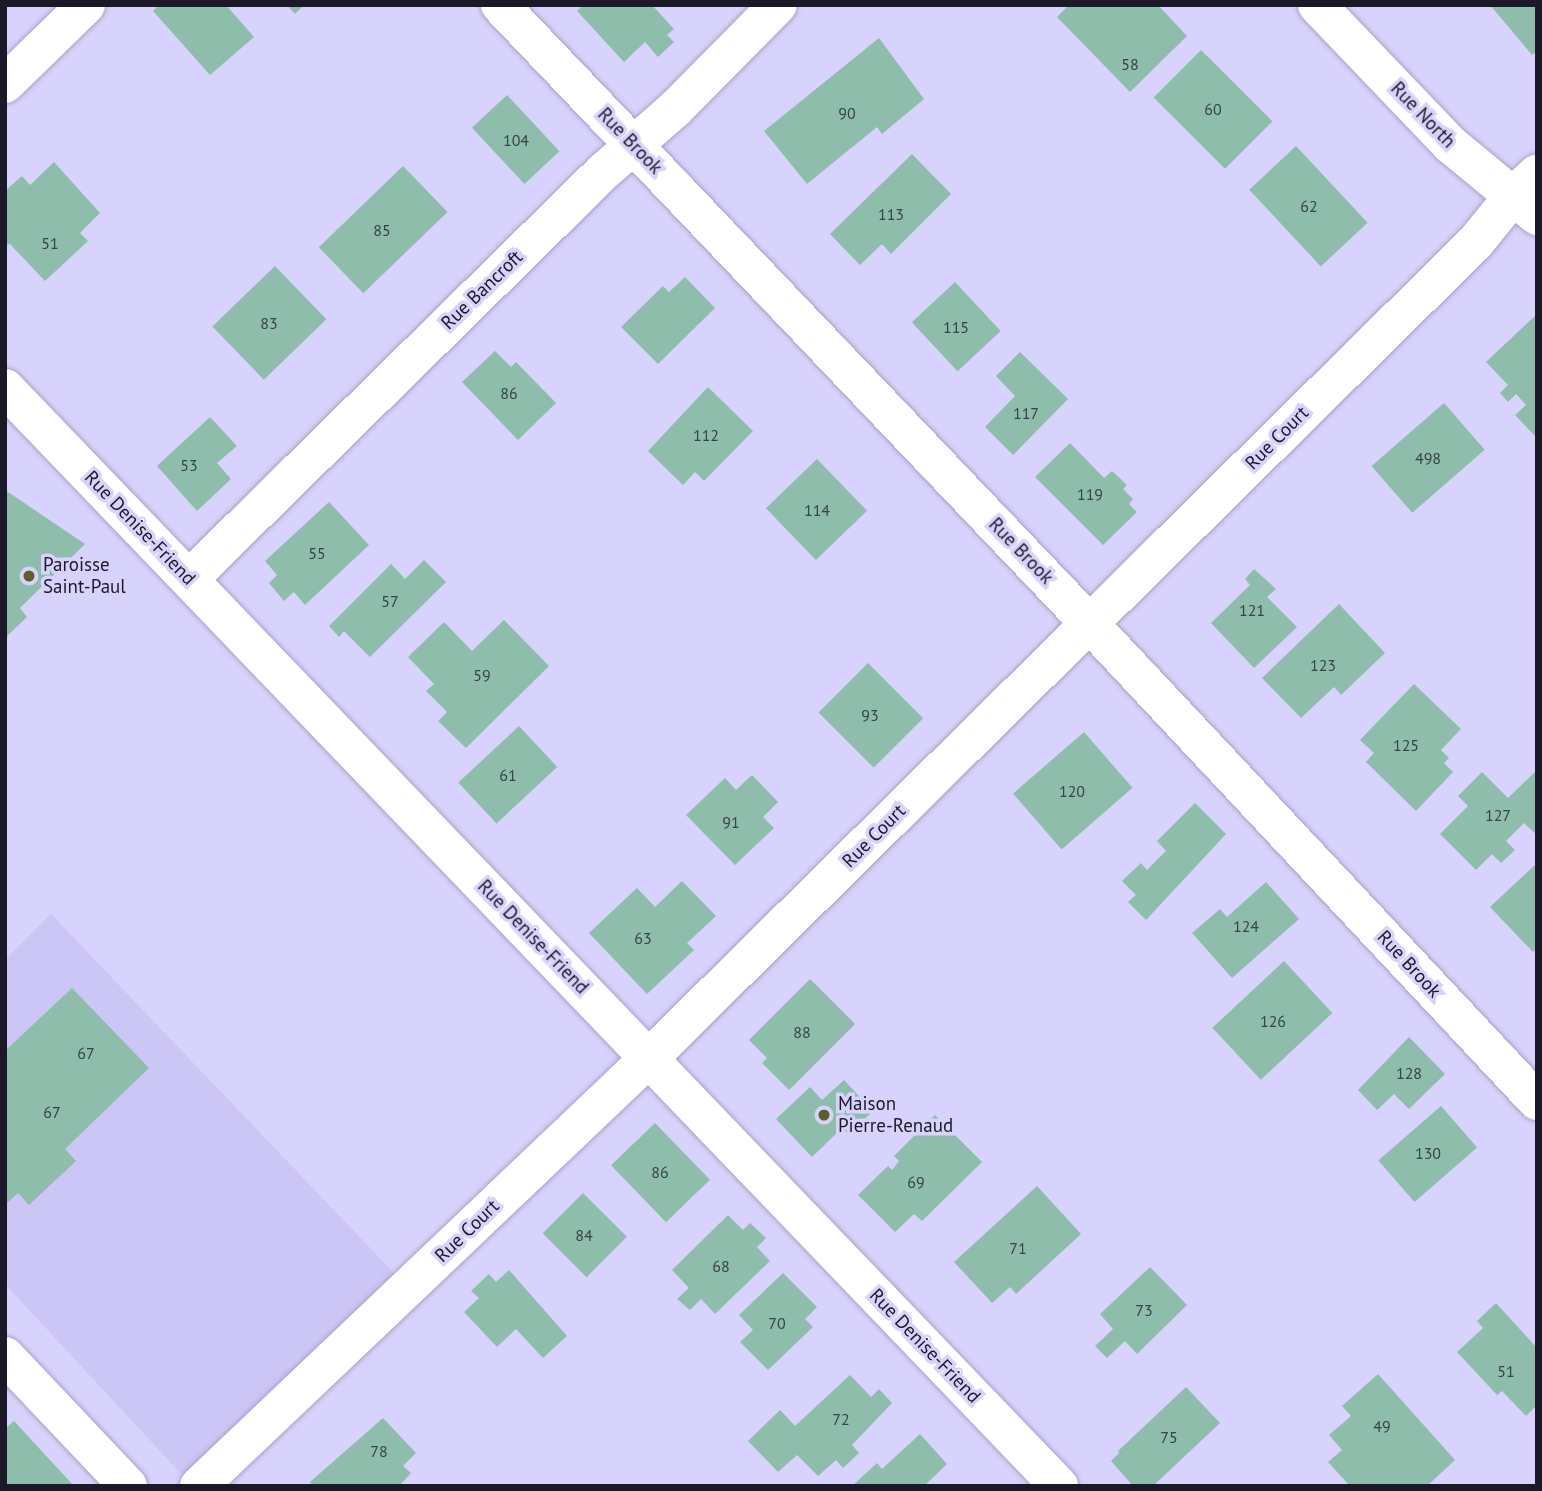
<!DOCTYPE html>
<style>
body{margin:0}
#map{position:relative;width:1542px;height:1491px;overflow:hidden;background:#d8d3fc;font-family:"PT Sans",sans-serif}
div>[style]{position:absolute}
.built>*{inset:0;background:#ccc6f6}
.building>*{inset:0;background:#8ebdac;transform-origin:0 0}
.roads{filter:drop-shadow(0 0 2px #a7a3c9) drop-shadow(0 0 2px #a7a3c9)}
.minor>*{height:38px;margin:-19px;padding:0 19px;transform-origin:19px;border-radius:19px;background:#fff}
.dots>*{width:19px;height:19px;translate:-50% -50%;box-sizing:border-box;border:4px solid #d8d3fc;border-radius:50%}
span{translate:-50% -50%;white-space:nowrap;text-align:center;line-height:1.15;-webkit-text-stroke:7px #d8d3fc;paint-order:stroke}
.number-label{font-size:16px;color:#384248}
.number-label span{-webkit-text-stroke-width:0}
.street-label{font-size:19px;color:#1b1927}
.poi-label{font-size:19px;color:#1b1927}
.left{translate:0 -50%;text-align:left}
.frame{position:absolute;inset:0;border:7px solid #1b1927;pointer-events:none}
</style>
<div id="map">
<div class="built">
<div style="clip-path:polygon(51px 914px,395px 1274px,183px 1476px,5px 1284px,5px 960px)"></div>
</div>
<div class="building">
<div style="clip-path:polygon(159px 5px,226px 5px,254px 37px,210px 75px,153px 11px)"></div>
<div style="clip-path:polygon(287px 5px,304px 5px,295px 14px)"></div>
<div style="clip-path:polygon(583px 5px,652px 5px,674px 29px,667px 35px,674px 42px,658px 57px,645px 42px,624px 62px,577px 11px)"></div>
<div style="clip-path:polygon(1069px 5px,1158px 5px,1187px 36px,1130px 92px,1057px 17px)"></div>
<div style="clip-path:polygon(1490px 5px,1537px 5px,1537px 51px,1532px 55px)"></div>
<div style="clip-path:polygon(879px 38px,924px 99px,882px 134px,877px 127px,807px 184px,764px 131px)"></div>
<div style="left:1201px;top:50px;width:101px;height:67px;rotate:45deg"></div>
<div style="left:507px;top:95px;width:77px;height:48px;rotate:47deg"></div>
<div style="left:1296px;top:146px;width:105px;height:64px;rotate:47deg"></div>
<div style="clip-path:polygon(912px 154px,951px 194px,891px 254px,882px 244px,860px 265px,830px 234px)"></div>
<div style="clip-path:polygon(54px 162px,100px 213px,80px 233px,88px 241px,45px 281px,10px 244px,5px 245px,5px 191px,22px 176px,30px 185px)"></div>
<div style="left:403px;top:166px;width:64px;height:117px;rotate:46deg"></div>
<div style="left:275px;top:266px;width:74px;height:87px;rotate:46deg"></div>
<div style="clip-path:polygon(685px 277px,715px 308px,658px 364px,621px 327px,663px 286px,669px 292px)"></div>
<div style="left:955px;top:282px;width:67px;height:59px;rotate:47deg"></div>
<div style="clip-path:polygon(1537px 314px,1537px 438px,1515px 415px,1526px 405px,1516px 394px,1508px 402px,1500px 393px,1508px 385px,1486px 362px)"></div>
<div style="clip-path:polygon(495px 351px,511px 367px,516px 362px,556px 403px,518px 440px,462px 382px)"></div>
<div style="clip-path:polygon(1020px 352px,1068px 399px,1013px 455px,985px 427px,1015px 396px,996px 376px)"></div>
<div style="clip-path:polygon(708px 387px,753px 431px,704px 481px,695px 472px,683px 485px,648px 451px)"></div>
<div style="left:1444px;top:403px;width:62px;height:96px;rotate:49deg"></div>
<div style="clip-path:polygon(210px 417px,237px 446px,217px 463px,231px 479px,197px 511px,157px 466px)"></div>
<div style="clip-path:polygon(1070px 443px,1104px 478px,1112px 471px,1127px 485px,1123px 489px,1133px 499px,1129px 504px,1137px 512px,1103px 545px,1035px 477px)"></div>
<div style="left:817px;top:459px;width:72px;height:71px;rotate:46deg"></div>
<div style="clip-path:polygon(5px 490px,85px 544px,20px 608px,27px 617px,5px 638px)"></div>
<div style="clip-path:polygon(329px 502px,369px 545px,305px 605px,294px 592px,284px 601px,269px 583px,277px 575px,265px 561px)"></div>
<div style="clip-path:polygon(424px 560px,446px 582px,370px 657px,344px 631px,339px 637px,329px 626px,391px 564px,405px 579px)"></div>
<div style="clip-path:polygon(1254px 569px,1276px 589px,1267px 597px,1297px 627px,1254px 668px,1211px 623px,1250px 585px,1245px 579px)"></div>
<div style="clip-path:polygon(1339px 604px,1385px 653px,1341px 695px,1334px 687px,1301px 718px,1262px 678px)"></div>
<div style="clip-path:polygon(504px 620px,549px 666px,466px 748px,438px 721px,447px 712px,426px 691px,434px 684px,408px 657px,444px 622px,472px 651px)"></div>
<div style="left:868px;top:663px;width:78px;height:70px;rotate:45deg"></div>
<div style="clip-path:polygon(1414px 684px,1461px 729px,1441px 750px,1449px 758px,1444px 763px,1453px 772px,1416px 811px,1366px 762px,1374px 753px,1360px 740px)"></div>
<div style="left:519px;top:726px;width:56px;height:83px;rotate:47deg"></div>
<div style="left:1084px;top:732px;width:74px;height:94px;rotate:49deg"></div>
<div style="clip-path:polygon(1537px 770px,1537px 835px,1524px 823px,1506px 841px,1515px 850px,1501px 863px,1492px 854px,1476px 870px,1440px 834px,1468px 806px,1458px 796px,1482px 772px,1508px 798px)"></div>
<div style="clip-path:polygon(752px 775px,778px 802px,763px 817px,774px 828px,735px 865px,686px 815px,725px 778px,736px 790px)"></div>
<div style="clip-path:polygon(1195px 803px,1226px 834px,1146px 920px,1128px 902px,1136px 895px,1122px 881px,1141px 863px,1147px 870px,1166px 851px,1157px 841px)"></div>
<div style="clip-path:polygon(1537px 863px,1537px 948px,1533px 952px,1490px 907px)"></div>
<div style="clip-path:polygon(682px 881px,716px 916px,687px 943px,694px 950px,647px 994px,589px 933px,637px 888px,655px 907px)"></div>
<div style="clip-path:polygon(1266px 882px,1299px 919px,1232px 978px,1192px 933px,1220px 909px,1227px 917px)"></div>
<div style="left:1284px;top:961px;width:71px;height:98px;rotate:47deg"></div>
<div style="clip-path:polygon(810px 979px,855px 1024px,789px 1090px,762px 1063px,767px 1058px,749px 1040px)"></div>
<div style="clip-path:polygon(72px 988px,149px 1068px,65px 1149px,76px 1161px,29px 1205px,18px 1193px,5px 1205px,5px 1051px)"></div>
<div style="clip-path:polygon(1409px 1037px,1445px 1074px,1409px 1109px,1394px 1094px,1377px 1110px,1358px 1090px)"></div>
<div style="clip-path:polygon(844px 1080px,873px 1111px,848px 1134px,842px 1128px,812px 1157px,776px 1119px,810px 1087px,822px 1100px)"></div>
<div style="left:1441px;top:1106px;width:55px;height:83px;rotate:49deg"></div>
<div style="clip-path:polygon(935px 1115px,982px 1162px,922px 1221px,914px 1214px,895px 1232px,858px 1195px,888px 1166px,892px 1170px,899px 1161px,894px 1156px)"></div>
<div style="left:655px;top:1123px;width:79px;height:61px;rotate:46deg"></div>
<div style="clip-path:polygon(1037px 1186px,1081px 1234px,1016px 1294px,1010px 1287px,992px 1303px,954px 1262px)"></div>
<div style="left:583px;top:1193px;width:62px;height:57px;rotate:45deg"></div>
<div style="clip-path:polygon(728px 1215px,743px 1230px,750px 1223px,766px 1238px,757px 1247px,770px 1261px,715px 1314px,701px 1299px,690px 1310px,677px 1299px,689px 1288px,672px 1270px)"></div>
<div style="clip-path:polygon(1150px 1267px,1187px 1305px,1137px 1354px,1125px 1341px,1107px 1358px,1095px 1346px,1113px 1329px,1100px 1314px)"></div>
<div style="clip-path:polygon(509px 1270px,567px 1336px,543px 1358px,516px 1329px,497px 1347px,464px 1312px,479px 1298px,471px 1291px,489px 1274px,496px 1282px)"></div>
<div style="clip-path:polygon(783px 1273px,817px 1307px,805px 1319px,813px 1327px,768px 1370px,740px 1342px,753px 1330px,739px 1315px)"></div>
<div style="clip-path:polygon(1496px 1303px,1537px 1348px,1537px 1405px,1526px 1416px,1502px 1391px,1497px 1395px,1457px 1352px,1483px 1328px,1477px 1321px)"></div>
<div style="clip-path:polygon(1378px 1374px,1455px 1460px,1427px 1486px,1350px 1486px,1328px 1462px,1342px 1450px,1329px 1435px,1351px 1416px,1342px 1406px)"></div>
<div style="clip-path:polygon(850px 1375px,871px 1397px,879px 1389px,892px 1403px,852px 1445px,859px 1453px,843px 1468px,836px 1460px,818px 1476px,797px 1455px,778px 1472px,748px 1441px,780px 1410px,795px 1426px)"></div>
<div style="clip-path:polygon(1186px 1387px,1220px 1423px,1153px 1486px,1133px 1486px,1111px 1461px,1119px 1453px,1118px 1451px)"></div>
<div style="clip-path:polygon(383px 1418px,416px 1453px,403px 1466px,411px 1473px,399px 1486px,313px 1486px,310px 1482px)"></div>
<div style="clip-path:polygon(14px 1421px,74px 1486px,5px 1486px,5px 1425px,7px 1427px)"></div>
<div style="clip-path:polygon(920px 1434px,947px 1464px,924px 1486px,852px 1486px,877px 1463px,882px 1469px)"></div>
</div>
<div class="roads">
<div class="minor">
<div style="left:500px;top:5px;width:854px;rotate:46.38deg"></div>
<div style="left:1089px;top:623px;width:655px;rotate:46.86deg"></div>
<div style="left:1317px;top:5px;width:194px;rotate:46.3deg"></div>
<div style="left:1451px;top:145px;width:112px;rotate:39.5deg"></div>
<div style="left:5px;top:84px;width:113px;rotate:-44.3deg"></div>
<div style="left:5px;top:388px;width:1522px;rotate:46.17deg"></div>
<div style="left:189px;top:579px;width:581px;rotate:-44.51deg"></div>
<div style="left:603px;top:172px;width:96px;rotate:-41.2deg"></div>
<div style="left:675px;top:109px;width:146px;rotate:-45.3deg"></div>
<div style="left:5px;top:1356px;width:179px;rotate:46.6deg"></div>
<div style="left:199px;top:1486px;width:621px;rotate:-43.56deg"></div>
<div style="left:649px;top:1058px;width:1160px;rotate:-44.62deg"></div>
<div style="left:1475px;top:243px;width:60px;rotate:-51deg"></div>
<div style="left:1513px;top:196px;width:33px;rotate:-43deg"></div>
</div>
</div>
<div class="dots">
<div style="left:29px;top:576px;background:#5d5e2c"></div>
<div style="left:824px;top:1115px;background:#5d5e2c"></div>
</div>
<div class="number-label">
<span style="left:1130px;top:64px">58</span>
<span style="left:1213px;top:109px">60</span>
<span style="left:847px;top:113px">90</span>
<span style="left:516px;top:140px">104</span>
<span style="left:1309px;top:206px">62</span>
<span style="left:891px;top:214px">113</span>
<span style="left:382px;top:230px">85</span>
<span style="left:50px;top:243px">51</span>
<span style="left:269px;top:323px">83</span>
<span style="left:956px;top:327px">115</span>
<span style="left:509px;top:393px">86</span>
<span style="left:1026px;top:413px">117</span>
<span style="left:706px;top:435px">112</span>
<span style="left:1428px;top:458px">498</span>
<span style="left:189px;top:465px">53</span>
<span style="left:1090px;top:494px">119</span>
<span style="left:817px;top:510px">114</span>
<span style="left:317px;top:553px">55</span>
<span style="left:390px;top:601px">57</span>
<span style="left:1252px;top:610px">121</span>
<span style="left:1323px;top:665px">123</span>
<span style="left:482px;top:675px">59</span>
<span style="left:870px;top:715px">93</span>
<span style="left:1406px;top:745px">125</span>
<span style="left:508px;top:775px">61</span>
<span style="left:1072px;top:791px">120</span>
<span style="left:1498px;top:815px">127</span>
<span style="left:731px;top:822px">91</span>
<span style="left:1246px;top:926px">124</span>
<span style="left:643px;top:938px">63</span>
<span style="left:1273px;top:1021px">126</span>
<span style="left:802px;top:1032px">88</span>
<span style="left:86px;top:1053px">67</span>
<span style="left:1409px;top:1073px">128</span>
<span style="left:52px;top:1112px">67</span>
<span style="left:1428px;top:1153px">130</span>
<span style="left:660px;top:1172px">86</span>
<span style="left:916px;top:1182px">69</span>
<span style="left:584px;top:1235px">84</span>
<span style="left:1018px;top:1248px">71</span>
<span style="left:721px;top:1266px">68</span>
<span style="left:1144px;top:1310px">73</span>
<span style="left:777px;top:1323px">70</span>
<span style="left:1506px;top:1371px">51</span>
<span style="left:841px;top:1419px">72</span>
<span style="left:1382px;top:1426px">49</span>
<span style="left:1169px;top:1437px">75</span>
<span style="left:379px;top:1451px">78</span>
</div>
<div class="street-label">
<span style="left:1423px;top:115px;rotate:46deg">Rue North</span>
<span style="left:630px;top:141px;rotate:46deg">Rue Brook</span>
<span style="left:482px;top:290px;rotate:-44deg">Rue Bancroft</span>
<span style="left:1277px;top:438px;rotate:-45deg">Rue Court</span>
<span style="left:140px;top:528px;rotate:46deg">Rue Denise-Friend</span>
<span style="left:1021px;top:551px;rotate:46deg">Rue Brook</span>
<span style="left:874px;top:836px;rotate:-45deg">Rue Court</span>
<span style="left:533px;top:937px;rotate:46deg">Rue Denise-Friend</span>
<span style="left:1409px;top:964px;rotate:47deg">Rue Brook</span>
<span style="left:467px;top:1231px;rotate:-44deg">Rue Court</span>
<span style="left:925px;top:1346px;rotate:46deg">Rue Denise-Friend</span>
</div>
<div class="poi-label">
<span class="left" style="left:43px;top:576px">Paroisse<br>Saint-Paul</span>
<span class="left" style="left:838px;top:1115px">Maison<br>Pierre-Renaud</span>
</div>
<div class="frame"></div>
</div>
